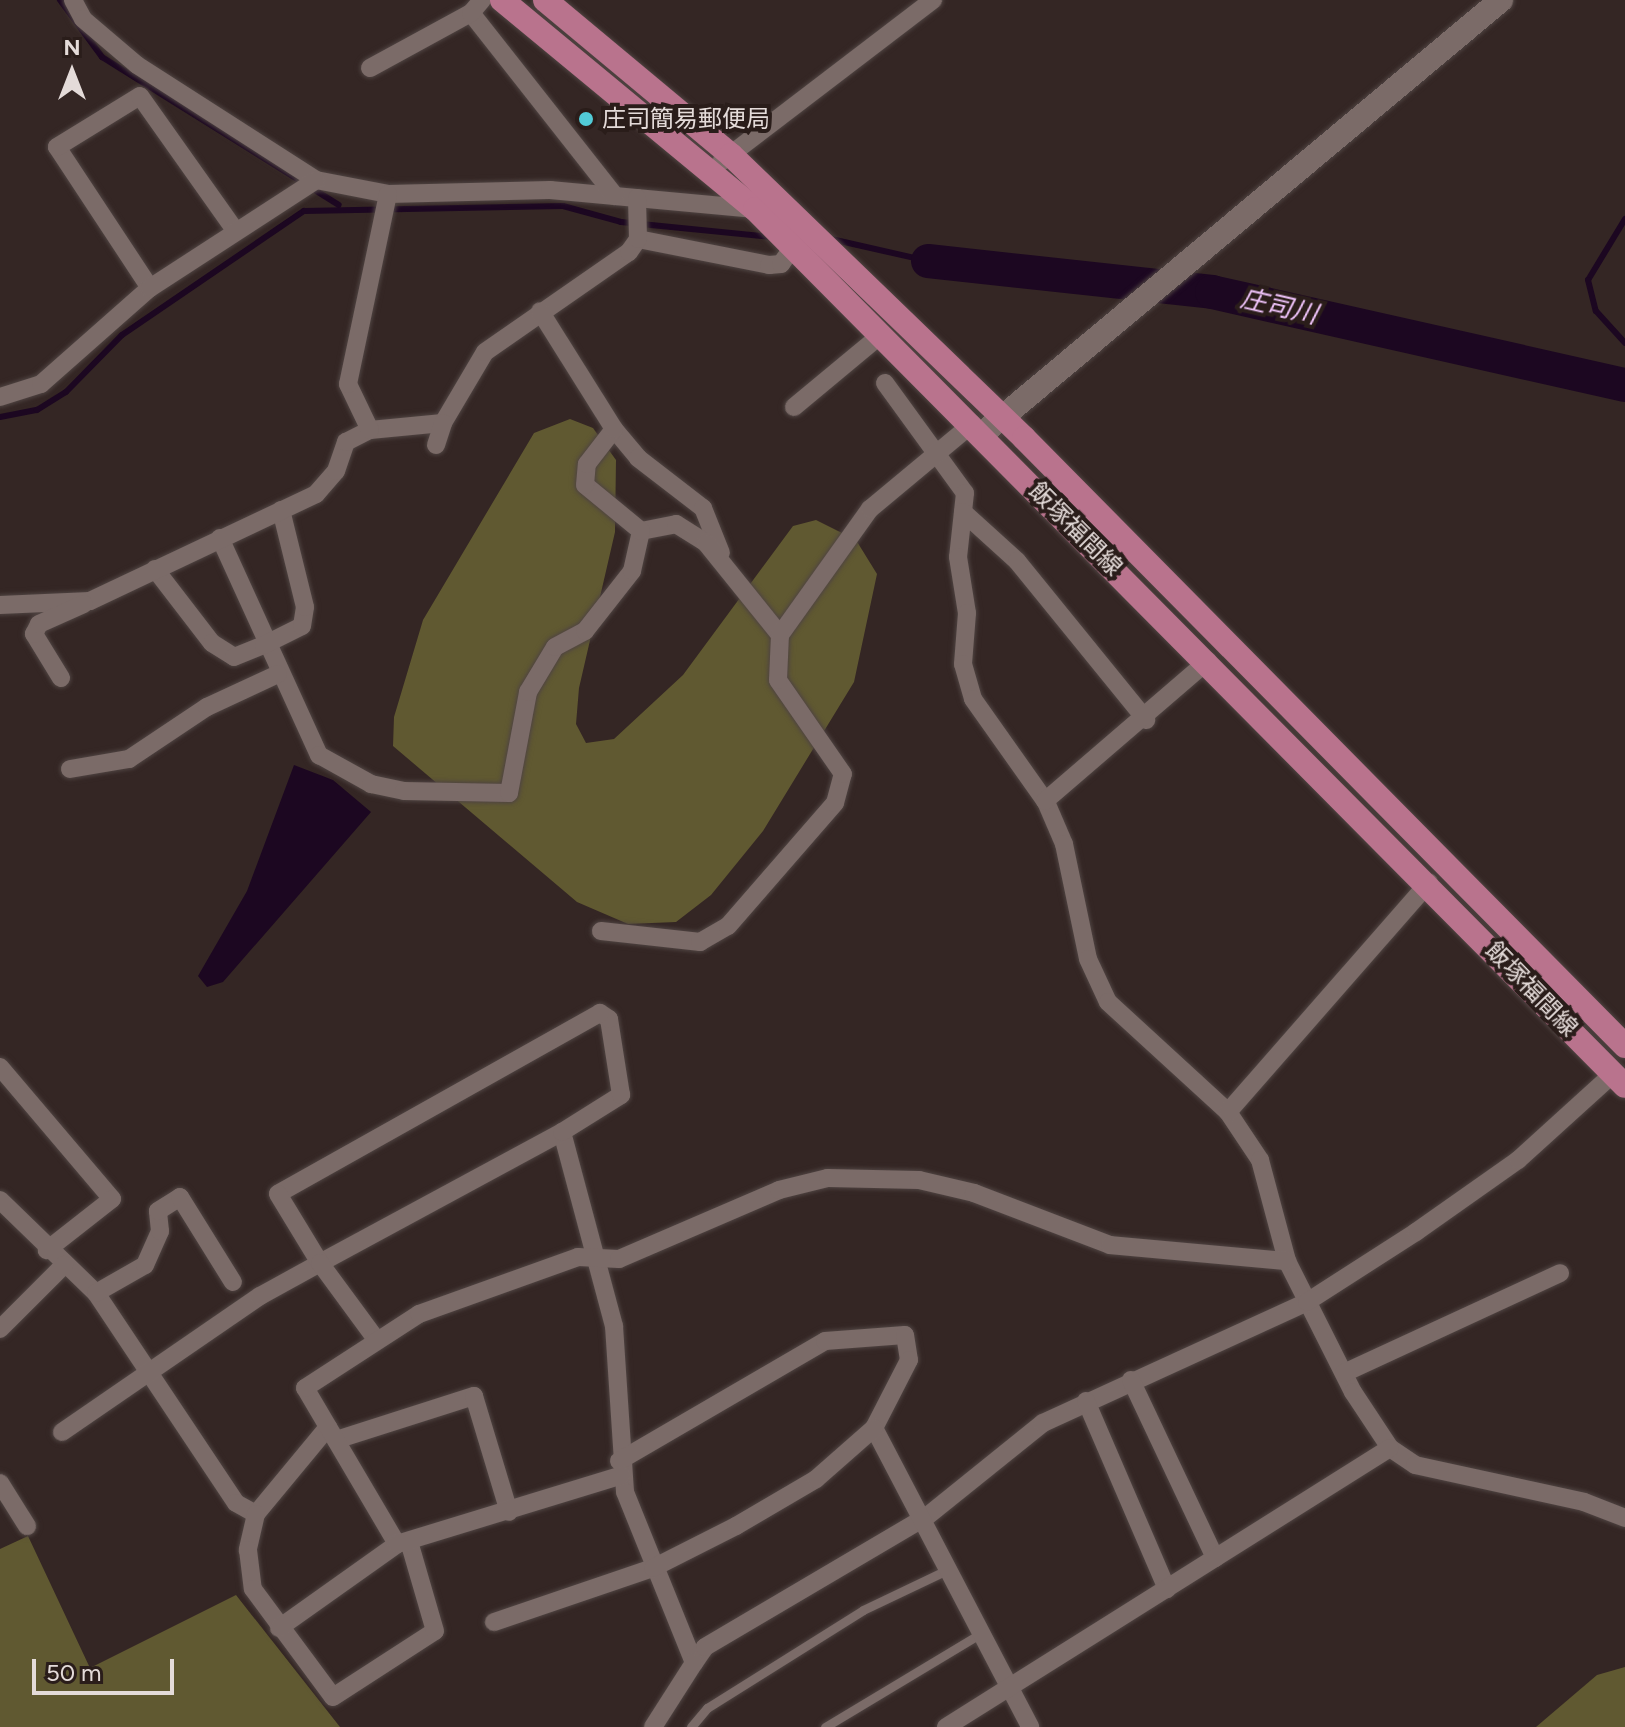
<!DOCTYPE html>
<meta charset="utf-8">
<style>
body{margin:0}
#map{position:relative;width:1625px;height:1727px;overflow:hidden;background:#342624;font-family:Figtree,"Noto Sans JP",sans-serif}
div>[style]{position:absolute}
.forest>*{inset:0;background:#605931}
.water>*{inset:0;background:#1c0721}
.stream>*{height:6px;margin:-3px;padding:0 3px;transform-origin:3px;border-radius:3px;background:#1c0721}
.river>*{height:34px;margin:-17px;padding:0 17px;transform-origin:17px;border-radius:17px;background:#1c0721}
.roads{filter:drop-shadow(0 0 2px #4f4442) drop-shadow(0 0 2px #4f4442)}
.lane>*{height:9px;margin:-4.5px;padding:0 4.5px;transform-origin:4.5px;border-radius:4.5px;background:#7b6b68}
.street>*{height:18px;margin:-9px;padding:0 9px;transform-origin:9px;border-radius:9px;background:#7b6b68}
.secondary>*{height:24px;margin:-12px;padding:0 12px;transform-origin:12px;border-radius:12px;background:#7b6b68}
.primary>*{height:24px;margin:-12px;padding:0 12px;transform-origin:12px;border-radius:12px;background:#b9738d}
.dots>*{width:22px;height:22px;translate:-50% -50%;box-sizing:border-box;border:4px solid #2a1d1a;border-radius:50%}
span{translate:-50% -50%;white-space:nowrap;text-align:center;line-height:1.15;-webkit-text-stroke:8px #2a1d1a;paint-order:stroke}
.poi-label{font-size:24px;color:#e4dbd9}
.left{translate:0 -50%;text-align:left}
.street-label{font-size:24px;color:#e4dbd9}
.water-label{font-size:26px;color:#f0c4fb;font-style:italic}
.north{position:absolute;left:32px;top:32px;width:80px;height:80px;-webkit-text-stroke:6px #2a1d1a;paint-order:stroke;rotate:0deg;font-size:22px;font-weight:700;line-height:32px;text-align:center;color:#e4dbd9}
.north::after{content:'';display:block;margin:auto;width:28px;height:36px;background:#e4dbd9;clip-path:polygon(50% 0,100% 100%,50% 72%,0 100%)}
.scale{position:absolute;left:32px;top:1659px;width:142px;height:36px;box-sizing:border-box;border:4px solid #e4dbd9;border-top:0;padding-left:10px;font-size:24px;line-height:28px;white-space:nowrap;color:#e4dbd9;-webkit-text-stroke:6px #2a1d1a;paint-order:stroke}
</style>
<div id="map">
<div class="forest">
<div style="clip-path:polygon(570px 419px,593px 428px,616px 460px,615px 532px,579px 688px,576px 724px,586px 743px,614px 739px,683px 675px,793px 526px,816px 520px,856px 540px,877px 574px,854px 682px,763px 831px,711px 895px,676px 922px,628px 924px,577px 902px,393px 746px,394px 717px,423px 620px,534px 433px)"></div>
<div style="clip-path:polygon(28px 1536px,90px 1668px,236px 1595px,340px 1727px,0 1727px,0 1549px)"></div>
<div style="clip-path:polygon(1625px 1667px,1625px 1727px,1536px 1727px,1597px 1675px)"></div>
</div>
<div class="water">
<div style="clip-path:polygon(294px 765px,333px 780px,371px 812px,223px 982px,207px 987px,198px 976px,247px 891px)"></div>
</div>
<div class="stream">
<div style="left:60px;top:0;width:71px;rotate:53.6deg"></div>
<div style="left:102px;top:57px;width:279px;rotate:32deg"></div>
<div style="left:1625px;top:219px;width:71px;rotate:121.2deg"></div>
<div style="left:1588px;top:280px;width:32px;rotate:76deg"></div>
<div style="left:1596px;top:311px;width:43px;rotate:47.8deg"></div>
<div style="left:831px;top:239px;width:99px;rotate:12.8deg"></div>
<div style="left:0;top:417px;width:38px;rotate:-11deg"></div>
<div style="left:37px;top:410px;width:34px;rotate:-32deg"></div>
<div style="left:66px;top:392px;width:80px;rotate:-45.5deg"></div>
<div style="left:122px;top:335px;width:220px;rotate:-34.3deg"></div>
<div style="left:304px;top:211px;width:259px;rotate:-1.1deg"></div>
<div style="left:563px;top:206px;width:60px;rotate:15.4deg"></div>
<div style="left:621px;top:222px;width:151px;rotate:5.7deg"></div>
</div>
<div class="river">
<div style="left:928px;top:261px;width:286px;rotate:6.2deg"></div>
<div style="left:1212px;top:292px;width:423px;rotate:12.7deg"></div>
</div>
<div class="roads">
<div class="lane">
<div style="left:691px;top:1727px;width:25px;rotate:-50deg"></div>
<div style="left:707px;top:1708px;width:184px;rotate:-32.1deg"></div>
<div style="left:863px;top:1610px;width:95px;rotate:-25.5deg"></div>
<div style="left:825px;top:1727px;width:184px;rotate:-31deg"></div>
</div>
<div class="street">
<div style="left:73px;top:0;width:21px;rotate:62deg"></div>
<div style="left:83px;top:19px;width:71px;rotate:40.4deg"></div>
<div style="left:137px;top:65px;width:213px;rotate:32.7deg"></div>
<div style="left:316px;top:180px;width:73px;rotate:11deg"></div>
<div style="left:388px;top:194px;width:162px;rotate:-1.4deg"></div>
<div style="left:550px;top:190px;width:206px;rotate:5.3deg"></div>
<div style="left:471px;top:13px;width:233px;rotate:51.8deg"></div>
<div style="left:370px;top:68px;width:115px;rotate:-28.6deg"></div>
<div style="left:471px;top:13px;width:17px;rotate:-50deg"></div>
<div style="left:721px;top:162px;width:267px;rotate:-37.4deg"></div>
<div style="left:638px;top:239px;width:134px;rotate:11.2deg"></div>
<div style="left:769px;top:265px;width:12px;rotate:-5deg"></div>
<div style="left:781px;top:264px;width:21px;rotate:-55deg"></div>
<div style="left:150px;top:288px;width:169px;rotate:-123.4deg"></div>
<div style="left:57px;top:147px;width:97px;rotate:-31.6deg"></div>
<div style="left:140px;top:96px;width:163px;rotate:54.7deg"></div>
<div style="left:885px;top:383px;width:136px;rotate:54deg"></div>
<div style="left:965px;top:493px;width:64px;rotate:96.2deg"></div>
<div style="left:958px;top:557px;width:57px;rotate:80.9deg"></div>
<div style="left:967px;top:613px;width:51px;rotate:94.5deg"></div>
<div style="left:963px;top:664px;width:36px;rotate:74deg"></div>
<div style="left:973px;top:699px;width:126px;rotate:54.7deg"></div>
<div style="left:1046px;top:802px;width:46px;rotate:66.8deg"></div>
<div style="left:1064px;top:844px;width:117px;rotate:78.2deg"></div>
<div style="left:1088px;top:959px;width:47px;rotate:65.1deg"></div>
<div style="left:1108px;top:1002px;width:163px;rotate:42.5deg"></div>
<div style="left:1228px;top:1112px;width:58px;rotate:56.3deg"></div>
<div style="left:1260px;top:1160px;width:105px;rotate:75deg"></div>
<div style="left:1287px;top:1261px;width:147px;rotate:63.3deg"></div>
<div style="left:1353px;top:1392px;width:67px;rotate:56.5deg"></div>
<div style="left:1390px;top:1448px;width:30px;rotate:34deg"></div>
<div style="left:1415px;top:1465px;width:173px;rotate:12.3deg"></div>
<div style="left:1584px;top:1502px;width:44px;rotate:21.3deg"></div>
<div style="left:0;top:397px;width:43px;rotate:-17.6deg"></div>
<div style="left:41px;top:384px;width:145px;rotate:-41.4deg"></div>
<div style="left:150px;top:288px;width:198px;rotate:-33deg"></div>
<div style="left:794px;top:407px;width:114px;rotate:-39.7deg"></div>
<div style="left:614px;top:429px;width:38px;rotate:50deg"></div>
<div style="left:638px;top:458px;width:82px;rotate:37.6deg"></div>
<div style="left:703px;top:508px;width:48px;rotate:68.2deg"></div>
<div style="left:370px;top:430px;width:73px;rotate:-5.5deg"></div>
<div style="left:443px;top:423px;width:82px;rotate:-59.4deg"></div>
<div style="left:485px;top:352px;width:175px;rotate:-34.8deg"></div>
<div style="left:629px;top:252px;width:16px;rotate:-55deg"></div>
<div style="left:638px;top:239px;width:41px;rotate:-91.4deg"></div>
<div style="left:436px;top:445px;width:23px;rotate:-72deg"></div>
<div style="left:963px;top:512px;width:73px;rotate:42.2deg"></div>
<div style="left:1017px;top:561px;width:205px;rotate:50.9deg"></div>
<div style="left:641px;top:531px;width:36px;rotate:-11deg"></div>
<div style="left:676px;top:524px;width:36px;rotate:32deg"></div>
<div style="left:706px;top:543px;width:118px;rotate:51.2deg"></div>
<div style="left:220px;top:538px;width:239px;rotate:65.5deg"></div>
<div style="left:319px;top:755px;width:60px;rotate:29.1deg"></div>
<div style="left:371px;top:784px;width:34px;rotate:12deg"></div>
<div style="left:404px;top:791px;width:105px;rotate:1.1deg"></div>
<div style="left:509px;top:793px;width:103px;rotate:-79.3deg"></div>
<div style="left:528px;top:692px;width:52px;rotate:-59deg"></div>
<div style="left:555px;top:647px;width:34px;rotate:-28deg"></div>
<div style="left:585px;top:631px;width:76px;rotate:-51.9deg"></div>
<div style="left:632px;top:571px;width:41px;rotate:-77.3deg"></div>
<div style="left:641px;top:531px;width:72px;rotate:-140.6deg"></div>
<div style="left:585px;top:485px;width:21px;rotate:-85deg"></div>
<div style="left:587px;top:464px;width:44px;rotate:-52.4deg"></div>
<div style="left:614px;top:429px;width:139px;rotate:-122.1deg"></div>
<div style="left:155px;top:569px;width:93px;rotate:52.4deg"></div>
<div style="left:212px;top:643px;width:26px;rotate:32deg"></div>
<div style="left:234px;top:657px;width:32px;rotate:-22deg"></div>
<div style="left:264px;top:645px;width:42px;rotate:-26.6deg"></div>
<div style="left:302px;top:626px;width:19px;rotate:-81deg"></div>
<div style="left:305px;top:607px;width:100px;rotate:-103.9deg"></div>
<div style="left:0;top:605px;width:90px;rotate:-2.5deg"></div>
<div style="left:90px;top:601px;width:250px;rotate:-25.3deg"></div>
<div style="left:316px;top:494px;width:30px;rotate:-49deg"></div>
<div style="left:336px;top:471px;width:31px;rotate:-71deg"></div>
<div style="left:346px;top:442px;width:27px;rotate:-27deg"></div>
<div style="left:370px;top:430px;width:51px;rotate:-115.6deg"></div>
<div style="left:348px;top:384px;width:194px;rotate:-78.1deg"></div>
<div style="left:61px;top:678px;width:52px;rotate:-121.5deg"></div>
<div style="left:34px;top:634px;width:11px;rotate:-63deg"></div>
<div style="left:39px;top:624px;width:49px;rotate:-24deg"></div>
<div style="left:70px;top:769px;width:60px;rotate:-9.6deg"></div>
<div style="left:129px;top:759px;width:94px;rotate:-33.7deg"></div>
<div style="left:207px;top:707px;width:78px;rotate:-24.9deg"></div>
<div style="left:1045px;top:801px;width:215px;rotate:-40.7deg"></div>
<div style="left:601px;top:931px;width:100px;rotate:6.3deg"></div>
<div style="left:700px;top:942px;width:32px;rotate:-30deg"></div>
<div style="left:728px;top:926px;width:163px;rotate:-49deg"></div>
<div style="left:835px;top:803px;width:30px;rotate:-75deg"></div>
<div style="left:843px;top:774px;width:114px;rotate:-124.7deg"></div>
<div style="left:778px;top:680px;width:45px;rotate:-87.5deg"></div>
<div style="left:780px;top:635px;width:155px;rotate:-54.5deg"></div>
<div style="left:870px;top:509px;width:133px;rotate:-39.8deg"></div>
<div style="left:0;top:1067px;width:173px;rotate:49.7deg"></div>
<div style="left:112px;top:1199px;width:83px;rotate:141.9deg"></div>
<div style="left:1228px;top:1112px;width:305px;rotate:-48.8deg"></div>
<div style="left:562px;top:1132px;width:201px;rotate:75deg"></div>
<div style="left:614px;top:1326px;width:166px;rotate:86.2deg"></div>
<div style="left:625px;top:1492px;width:184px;rotate:68deg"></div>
<div style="left:694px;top:1663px;width:19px;rotate:-55deg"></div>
<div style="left:705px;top:1647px;width:256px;rotate:-30.5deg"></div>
<div style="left:926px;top:1517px;width:150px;rotate:-38.8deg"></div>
<div style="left:1043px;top:1423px;width:290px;rotate:-24.6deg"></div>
<div style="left:1307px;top:1302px;width:130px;rotate:-32.7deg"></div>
<div style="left:1416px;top:1232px;width:125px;rotate:-35.2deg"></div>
<div style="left:1518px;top:1160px;width:128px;rotate:-42.2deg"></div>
<div style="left:0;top:1200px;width:134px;rotate:44.1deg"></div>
<div style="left:96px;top:1293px;width:252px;rotate:56.3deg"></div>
<div style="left:236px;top:1503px;width:23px;rotate:29deg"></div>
<div style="left:96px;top:1293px;width:56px;rotate:-29.7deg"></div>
<div style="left:145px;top:1265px;width:37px;rotate:-66deg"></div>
<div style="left:160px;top:1231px;width:20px;rotate:-96deg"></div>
<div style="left:158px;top:1211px;width:26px;rotate:-32deg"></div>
<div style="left:180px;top:1197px;width:100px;rotate:58.1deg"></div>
<div style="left:0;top:1329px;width:91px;rotate:-45deg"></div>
<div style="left:1344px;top:1373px;width:238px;rotate:-24.8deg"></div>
<div style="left:1131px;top:1380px;width:197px;rotate:64.7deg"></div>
<div style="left:1086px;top:1401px;width:205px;rotate:66.7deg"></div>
<div style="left:328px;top:1427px;width:113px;rotate:129.6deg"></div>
<div style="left:256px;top:1514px;width:37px;rotate:103deg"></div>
<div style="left:248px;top:1550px;width:39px;rotate:83deg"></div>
<div style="left:253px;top:1589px;width:134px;rotate:53.5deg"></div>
<div style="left:333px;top:1697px;width:121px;rotate:-32.9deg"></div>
<div style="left:435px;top:1631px;width:90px;rotate:-106.2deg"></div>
<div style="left:62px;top:1432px;width:240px;rotate:-34.5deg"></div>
<div style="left:260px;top:1296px;width:68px;rotate:-28.8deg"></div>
<div style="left:320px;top:1263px;width:275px;rotate:-28.4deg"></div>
<div style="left:562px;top:1132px;width:70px;rotate:-32.1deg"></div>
<div style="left:621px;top:1095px;width:77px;rotate:-99deg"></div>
<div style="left:609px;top:1019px;width:11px;rotate:-146deg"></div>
<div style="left:600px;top:1013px;width:369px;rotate:150.7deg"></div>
<div style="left:278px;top:1194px;width:81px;rotate:58.7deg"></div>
<div style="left:320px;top:1263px;width:93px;rotate:53.7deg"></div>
<div style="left:336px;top:1440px;width:145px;rotate:-17.7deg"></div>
<div style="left:474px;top:1396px;width:121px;rotate:73.2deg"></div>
<div style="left:619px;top:1461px;width:238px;rotate:-30.2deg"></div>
<div style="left:825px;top:1341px;width:80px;rotate:-4.3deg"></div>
<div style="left:905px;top:1335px;width:25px;rotate:81deg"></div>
<div style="left:909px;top:1360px;width:76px;rotate:117.2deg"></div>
<div style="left:874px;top:1428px;width:337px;rotate:62.4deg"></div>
<div style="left:0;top:1483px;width:51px;rotate:57.9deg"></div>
<div style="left:397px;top:1544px;width:181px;rotate:-120.5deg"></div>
<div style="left:305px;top:1388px;width:136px;rotate:-33deg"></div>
<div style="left:419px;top:1314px;width:169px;rotate:-19.7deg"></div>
<div style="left:578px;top:1257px;width:41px;rotate:2.8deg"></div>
<div style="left:619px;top:1259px;width:174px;rotate:-23.3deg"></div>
<div style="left:779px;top:1190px;width:50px;rotate:-13.8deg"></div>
<div style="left:828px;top:1178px;width:91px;rotate:1.3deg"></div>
<div style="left:919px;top:1180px;width:57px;rotate:13.3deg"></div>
<div style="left:974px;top:1193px;width:146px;rotate:20.9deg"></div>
<div style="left:1110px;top:1245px;width:178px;rotate:5.2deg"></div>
<div style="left:494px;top:1622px;width:168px;rotate:-18.8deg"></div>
<div style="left:653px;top:1568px;width:93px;rotate:-26.8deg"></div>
<div style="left:736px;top:1526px;width:93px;rotate:-30.4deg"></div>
<div style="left:816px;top:1479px;width:77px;rotate:-41.3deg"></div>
<div style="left:279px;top:1628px;width:145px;rotate:-35.4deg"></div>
<div style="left:397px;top:1544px;width:235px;rotate:-17deg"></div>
<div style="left:653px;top:1727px;width:76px;rotate:-57.4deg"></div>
<div style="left:946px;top:1727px;width:524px;rotate:-32.14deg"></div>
</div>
<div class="secondary">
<div style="left:981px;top:435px;width:678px;rotate:-39.91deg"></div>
</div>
<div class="primary">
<div style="left:502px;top:0;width:328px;rotate:39.6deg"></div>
<div style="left:755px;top:209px;width:1235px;rotate:45.23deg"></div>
<div style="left:545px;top:0;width:242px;rotate:39.8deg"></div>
<div style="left:731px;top:155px;width:407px;rotate:44deg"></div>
<div style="left:1024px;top:438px;width:855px;rotate:45.33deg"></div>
</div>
</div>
<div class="dots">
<div style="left:586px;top:119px;background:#52cbd7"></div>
</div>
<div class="poi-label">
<span class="left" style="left:602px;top:119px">庄司簡易郵便局</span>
</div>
<div class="street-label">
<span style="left:1076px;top:529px;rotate:45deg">飯塚福間線</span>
<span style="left:1532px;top:989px;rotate:46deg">飯塚福間線</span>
</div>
<div class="water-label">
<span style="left:1279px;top:307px;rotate:13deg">庄司川</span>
</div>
<div class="north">N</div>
<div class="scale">50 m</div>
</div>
